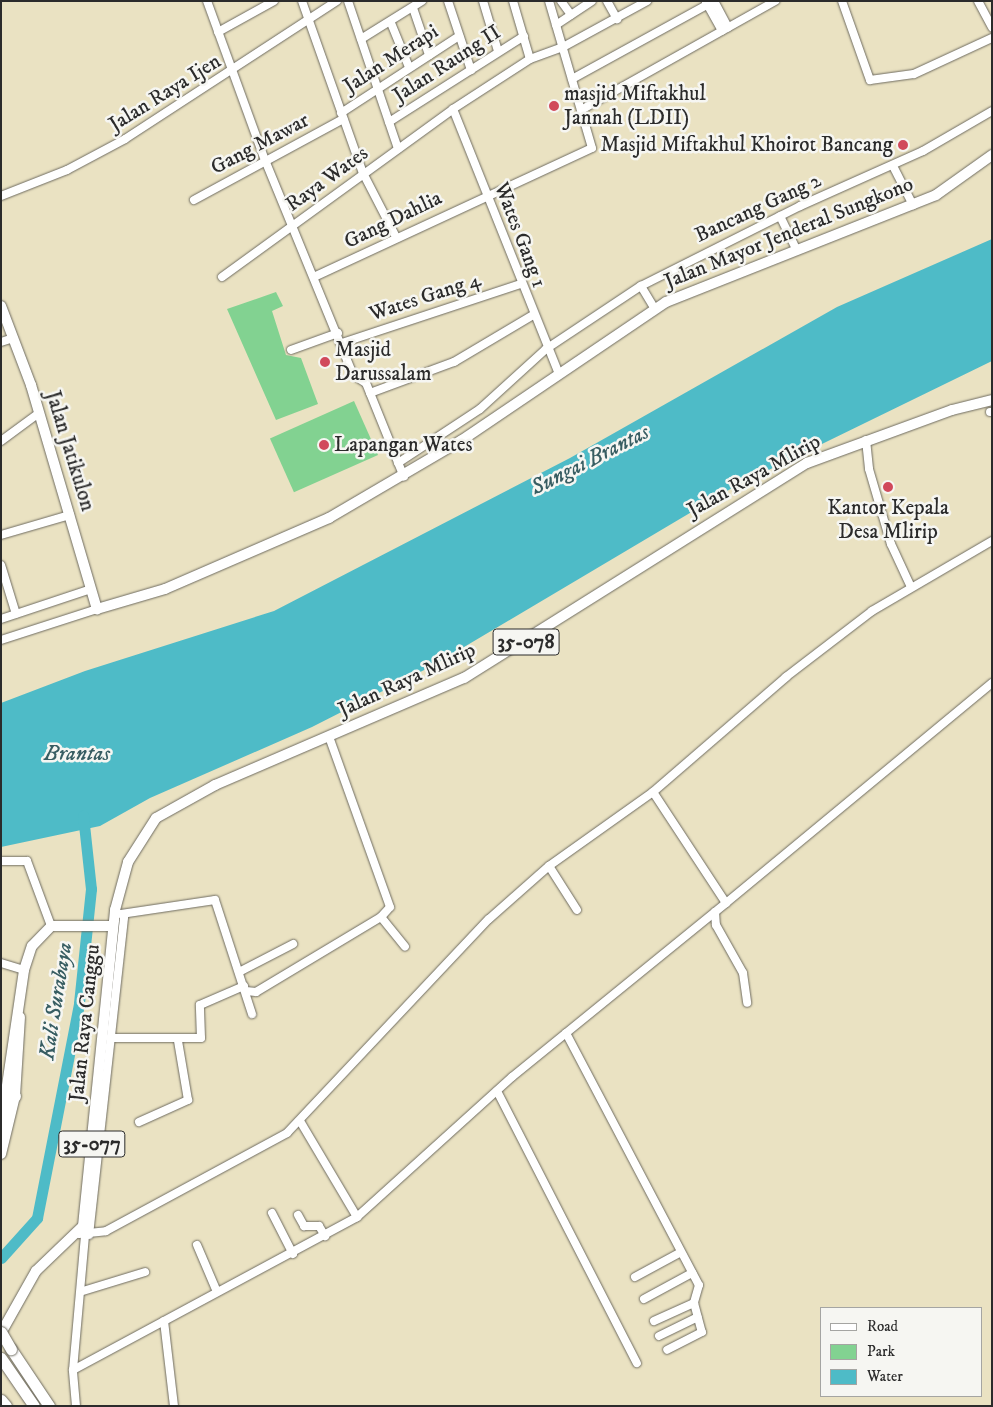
<!DOCTYPE html>
<style>
body{margin:0}
#map{position:relative;width:993px;height:1407px;overflow:hidden;background:#eae2c2;font-family:"IM FELL DW Pica",serif}
div>[style]{position:absolute}
.green>*{inset:0;background:#82d291;transform-origin:0 0}
.water>*{inset:0;background:#4ebbc7}
.river>*{height:11px;margin:-5.5px;padding:0 5.5px;transform-origin:5.5px;border-radius:5.5px;background:#4ebbc7}
.roads{filter:drop-shadow(0 0 1px #6e6b60) drop-shadow(0 0 1px #6e6b60)}
.minor>*{height:8px;margin:-4px;padding:0 4px;transform-origin:4px;border-radius:4px;background:#fff}
.major>*{height:10px;margin:-5px;padding:0 5px;transform-origin:5px;border-radius:5px;background:#fff}
.highway>*{height:11px;margin:-5.5px;padding:0 5.5px;transform-origin:5.5px;border-radius:5.5px;background:#fff}
.bridges{filter:drop-shadow(0 0 1px #6e6b60) drop-shadow(0 0 1px #6e6b60)}
.highway-bridge>*{height:11px;margin:-5.5px;padding:0 5.5px;transform-origin:5.5px;border-radius:5.5px;background:#fff}
.dots>*{width:14px;height:14px;translate:-50% -50%;box-sizing:border-box;border:2px solid #f6f6f2;border-radius:50%}
span{translate:-50% -50%;white-space:nowrap;text-align:center;line-height:1.15;-webkit-text-stroke:5px #f6f6f2;paint-order:stroke}
.shield-label span{padding:1px 4px;background:#f6f6f2;border:1px solid;border-radius:4px;-webkit-text-stroke-width:0}
.shield-label{font-size:20px;color:#2b2b2b;font-weight:700}
.street-label{font-size:21px;color:#2b2b2b}
.poi-label{font-size:21px;color:#2b2b2b}
.left{translate:0 -50%;text-align:left}
.right{translate:-100% -50%;text-align:right}
.water-label{font-size:22px;color:#375d62;font-style:italic}
.frame{position:absolute;inset:0;border:2px solid #2b2b2b;pointer-events:none}
.legend{position:absolute;left:820px;top:1307px;width:162px;height:90px;box-sizing:border-box;background:#f6f6f2;border:1px solid #a5a5a2;margin:0;padding:6px 9px;list-style:none;font-size:15px;color:#2b2b2b}
.legend li{display:flex;align-items:center;gap:10px;height:25px}
.legend b{width:25px;border:1px solid #a5a5a2}
</style>
<div id="map">
<div class="green">
<div style="clip-path:polygon(276px 292px,283px 306px,272px 311px,286px 355px,301px 358px,318px 404px,276px 420px,227px 309px)"></div>
<div style="left:354px;top:401px;width:59px;height:92px;rotate:66deg"></div>
</div>
<div class="water">
<div style="clip-path:polygon(992px 239px,992px 361px,732px 488px,432px 666px,312px 727px,150px 798px,100px 826px,1px 847px,1px 703px,85px 671px,274px 611px,570px 458px,837px 307px)"></div>
</div>
<div class="river">
<div style="left:1px;top:1258px;width:54px;rotate:-48deg"></div>
<div style="left:37px;top:1218px;width:219px;rotate:-78.9deg"></div>
<div style="left:79px;top:1003px;width:115px;rotate:-84deg"></div>
<div style="left:91px;top:889px;width:74px;rotate:-96.2deg"></div>
</div>
<div class="roads">
<div class="minor">
<div style="left:207px;top:1px;width:169px;rotate:70deg"></div>
<div style="left:265px;top:160px;width:232px;rotate:67.7deg"></div>
<div style="left:353px;top:375px;width:15px;rotate:32deg"></div>
<div style="left:366px;top:383px;width:101px;rotate:68deg"></div>
<div style="left:302px;top:1px;width:182px;rotate:70.5deg"></div>
<div style="left:363px;top:173px;width:72px;rotate:62.7deg"></div>
<div style="left:348px;top:1px;width:156px;rotate:71.3deg"></div>
<div style="left:448px;top:1px;width:73px;rotate:71.6deg"></div>
<div style="left:483px;top:1px;width:52px;rotate:73.3deg"></div>
<div style="left:513px;top:1px;width:60px;rotate:73.7deg"></div>
<div style="left:561px;top:1px;width:17px;rotate:54deg"></div>
<div style="left:607px;top:1px;width:21px;rotate:61deg"></div>
<div style="left:714px;top:1px;width:30px;rotate:62deg"></div>
<div style="left:842px;top:1px;width:84px;rotate:70.5deg"></div>
<div style="left:870px;top:80px;width:44px;rotate:-7.8deg"></div>
<div style="left:914px;top:74px;width:86px;rotate:-24.8deg"></div>
<div style="left:978px;top:1px;width:30px;rotate:62deg"></div>
<div style="left:706px;top:2px;width:33px;rotate:61deg"></div>
<div style="left:413px;top:8px;width:50px;rotate:71.2deg"></div>
<div style="left:391px;top:23px;width:48px;rotate:67.8deg"></div>
<div style="left:556px;top:25px;width:43px;rotate:-33.7deg"></div>
<div style="left:218px;top:32px;width:64px;rotate:-29deg"></div>
<div style="left:361px;top:39px;width:72px;rotate:-31.9deg"></div>
<div style="left:572px;top:79px;width:162px;rotate:-28.8deg"></div>
<div style="left:453px;top:109px;width:283px;rotate:68.2deg"></div>
<div style="left:581px;top:110px;width:223px;rotate:-29.3deg"></div>
<div style="left:341px;top:113px;width:141px;rotate:-33.1deg"></div>
<div style="left:389px;top:122px;width:160px;rotate:-32.5deg"></div>
<div style="left:893px;top:166px;width:44px;rotate:62.9deg"></div>
<div style="left:1px;top:196px;width:71px;rotate:-21.5deg"></div>
<div style="left:67px;top:170px;width:66px;rotate:-28.1deg"></div>
<div style="left:125px;top:139px;width:253px;rotate:-33.1deg"></div>
<div style="left:194px;top:200px;width:170px;rotate:-28.5deg"></div>
<div style="left:780px;top:216px;width:37px;rotate:64deg"></div>
<div style="left:316px;top:276px;width:304px;rotate:-24.9deg"></div>
<div style="left:592px;top:148px;width:153px;rotate:-106.3deg"></div>
<div style="left:222px;top:277px;width:286px;rotate:-36deg"></div>
<div style="left:453px;top:109px;width:92px;rotate:-33deg"></div>
<div style="left:530px;top:59px;width:35px;rotate:-20deg"></div>
<div style="left:563px;top:47px;width:96px;rotate:-28.7deg"></div>
<div style="left:641px;top:286px;width:26px;rotate:59deg"></div>
<div style="left:1px;top:342px;width:13px;rotate:-18deg"></div>
<div style="left:342px;top:343px;width:188px;rotate:-18.3deg"></div>
<div style="left:291px;top:350px;width:50px;rotate:-19.9deg"></div>
<div style="left:370px;top:393px;width:90px;rotate:-20.3deg"></div>
<div style="left:454px;top:362px;width:92px;rotate:-30.7deg"></div>
<div style="left:990px;top:412px;width:2px"></div>
<div style="left:866px;top:440px;width:29px;rotate:84deg"></div>
<div style="left:869px;top:469px;width:78px;rotate:73.7deg"></div>
<div style="left:891px;top:544px;width:47px;rotate:65.1deg"></div>
<div style="left:1px;top:441px;width:47px;rotate:-36.4deg"></div>
<div style="left:398px;top:463px;width:98px;rotate:-33.4deg"></div>
<div style="left:480px;top:409px;width:89px;rotate:-42.3deg"></div>
<div style="left:546px;top:349px;width:114px;rotate:-33.6deg"></div>
<div style="left:641px;top:286px;width:178px;rotate:-26.7deg"></div>
<div style="left:800px;top:206px;width:135px;rotate:-24.1deg"></div>
<div style="left:923px;top:151px;width:80px;rotate:-30.1deg"></div>
<div style="left:1px;top:535px;width:72px;rotate:-16.2deg"></div>
<div style="left:1px;top:565px;width:51px;rotate:73deg"></div>
<div style="left:1px;top:619px;width:95px;rotate:-18.4deg"></div>
<div style="left:1px;top:640px;width:101px;rotate:-17.9deg"></div>
<div style="left:653px;top:792px;width:133px;rotate:56.7deg"></div>
<div style="left:726px;top:903px;width:345px;rotate:-39.6deg"></div>
<div style="left:1px;top:861px;width:26px"></div>
<div style="left:27px;top:861px;width:69px;rotate:69.7deg"></div>
<div style="left:549px;top:866px;width:52px;rotate:57.5deg"></div>
<div style="left:715px;top:912px;width:13px;rotate:86deg"></div>
<div style="left:716px;top:925px;width:55px;rotate:60.6deg"></div>
<div style="left:743px;top:973px;width:30px;rotate:82deg"></div>
<div style="left:121px;top:914px;width:95px;rotate:-8.5deg"></div>
<div style="left:215px;top:900px;width:120px;rotate:72deg"></div>
<div style="left:381px;top:917px;width:38px;rotate:51deg"></div>
<div style="left:1px;top:963px;width:24px;rotate:17deg"></div>
<div style="left:239px;top:972px;width:61px;rotate:-27.4deg"></div>
<div style="left:246px;top:991px;width:10px;rotate:6deg"></div>
<div style="left:256px;top:992px;width:146px;rotate:-31deg"></div>
<div style="left:381px;top:917px;width:13px;rotate:-48deg"></div>
<div style="left:390px;top:907px;width:181px;rotate:-109.7deg"></div>
<div style="left:566px;top:1033px;width:285px;rotate:62.2deg"></div>
<div style="left:699px;top:1285px;width:19px;rotate:106deg"></div>
<div style="left:694px;top:1303px;width:30px;rotate:75deg"></div>
<div style="left:702px;top:1332px;width:39px;rotate:153deg"></div>
<div style="left:111px;top:1038px;width:90px"></div>
<div style="left:201px;top:1038px;width:33px;rotate:-92deg"></div>
<div style="left:200px;top:1005px;width:48px;rotate:-23.4deg"></div>
<div style="left:497px;top:1091px;width:306px;rotate:62.8deg"></div>
<div style="left:139px;top:1122px;width:54px;rotate:-24.2deg"></div>
<div style="left:188px;top:1100px;width:60px;rotate:-99.6deg"></div>
<div style="left:272px;top:1213px;width:46px;rotate:62.9deg"></div>
<div style="left:298px;top:1215px;width:13px;rotate:61deg"></div>
<div style="left:304px;top:1226px;width:15px"></div>
<div style="left:319px;top:1226px;width:12px;rotate:59deg"></div>
<div style="left:357px;top:1217px;width:209px;rotate:-42.1deg"></div>
<div style="left:512px;top:1077px;width:276px;rotate:-39.1deg"></div>
<div style="left:79px;top:1234px;width:27px;rotate:-6deg"></div>
<div style="left:106px;top:1231px;width:206px;rotate:-28.4deg"></div>
<div style="left:287px;top:1133px;width:294px;rotate:-46.7deg"></div>
<div style="left:489px;top:919px;width:80px;rotate:-41.5deg"></div>
<div style="left:549px;top:866px;width:128px;rotate:-35.4deg"></div>
<div style="left:653px;top:792px;width:176px;rotate:-40.8deg"></div>
<div style="left:786px;top:677px;width:108px;rotate:-37.5deg"></div>
<div style="left:872px;top:611px;width:139px;rotate:-30.3deg"></div>
<div style="left:89px;top:1235px;width:321px;rotate:-83.7deg"></div>
<div style="left:197px;top:1245px;width:51px;rotate:66.9deg"></div>
<div style="left:635px;top:1277px;width:52px;rotate:-28.5deg"></div>
<div style="left:83px;top:1291px;width:65px;rotate:-17deg"></div>
<div style="left:644px;top:1299px;width:55px;rotate:-28.4deg"></div>
<div style="left:164px;top:1321px;width:86px;rotate:83.3deg"></div>
<div style="left:654px;top:1321px;width:44px;rotate:-24.2deg"></div>
<div style="left:659px;top:1336px;width:43px;rotate:-26deg"></div>
<div style="left:73px;top:1370px;width:323px;rotate:-28.3deg"></div>
<div style="left:357px;top:1217px;width:112px;rotate:-120.7deg"></div>
<div style="left:76px;top:1406px;width:36px;rotate:-95deg"></div>
<div style="left:73px;top:1370px;width:135px;rotate:-84.9deg"></div>
</div>
<div class="major">
<div style="left:1px;top:306px;width:85px;rotate:69.2deg"></div>
<div style="left:31px;top:385px;width:234px;rotate:73.6deg"></div>
<div style="left:97px;top:609px;width:71px;rotate:-16.4deg"></div>
<div style="left:165px;top:589px;width:179px;rotate:-23.4deg"></div>
<div style="left:329px;top:518px;width:154px;rotate:-30.4deg"></div>
<div style="left:462px;top:440px;width:246px;rotate:-34.1deg"></div>
<div style="left:666px;top:302px;width:290px;rotate:-21.6deg"></div>
<div style="left:936px;top:195px;width:69px;rotate:-35.5deg"></div>
<div style="left:1px;top:1126px;width:158px;rotate:-81.6deg"></div>
<div style="left:24px;top:970px;width:25px;rotate:-72deg"></div>
<div style="left:32px;top:946px;width:28px;rotate:-46deg"></div>
<div style="left:51px;top:926px;width:61px"></div>
<div style="left:1px;top:1154px;width:60px;rotate:-76.4deg"></div>
<div style="left:15px;top:1096px;width:79px;rotate:-86.4deg"></div>
<div style="left:1px;top:1333px;width:71px;rotate:-60.6deg"></div>
<div style="left:36px;top:1271px;width:65px;rotate:-43.8deg"></div>
<div style="left:83px;top:1226px;width:318px;rotate:-84.2deg"></div>
<div style="left:115px;top:910px;width:50px;rotate:-74.8deg"></div>
<div style="left:128px;top:862px;width:52px;rotate:-57.5deg"></div>
<div style="left:156px;top:818px;width:68px;rotate:-29.2deg"></div>
<div style="left:215px;top:785px;width:271px;rotate:-23.3deg"></div>
<div style="left:464px;top:678px;width:405px;rotate:-32.1deg"></div>
<div style="left:807px;top:463px;width:154px;rotate:-20.1deg"></div>
<div style="left:952px;top:410px;width:41px;rotate:-14deg"></div>
</div>
<div class="highway">
<div style="left:1px;top:1095px;width:14px;rotate:4deg"></div>
<div style="left:11px;top:1349px;width:69px;rotate:56.3deg"></div>
<div style="left:1px;top:1358px;width:58px;rotate:55.5deg"></div>
<div style="left:1px;top:1400px;width:8px;rotate:50deg"></div>
</div>
</div>
<div class="bridges">
<div class="highway-bridge">
<div style="left:1px;top:1332px;width:20px;rotate:60deg"></div>
</div>
</div>
<div class="dots">
<div style="left:554px;top:106px;background:#d1495b"></div>
<div style="left:903px;top:145px;background:#d1495b"></div>
<div style="left:325px;top:362px;background:#d1495b"></div>
<div style="left:324px;top:445px;background:#d1495b"></div>
<div style="left:888px;top:487px;background:#d1495b"></div>
</div>
<div class="shield-label">
<span style="left:526px;top:642px">35-078</span>
<span style="left:92px;top:1144px">35-077</span>
</div>
<div class="street-label">
<span style="left:391px;top:59px;rotate:-33deg">Jalan Merapi</span>
<span style="left:447px;top:64px;rotate:-33deg">Jalan Raung II</span>
<span style="left:165px;top:93px;rotate:-32deg">Jalan Raya Ijen</span>
<span style="left:260px;top:144px;rotate:-28deg">Gang Mawar</span>
<span style="left:327px;top:179px;rotate:-36deg">Raya Wates</span>
<span style="left:758px;top:208px;rotate:-25deg">Bancang Gang 2</span>
<span style="left:393px;top:220px;rotate:-26deg">Gang Dahlia</span>
<span style="left:789px;top:233px;rotate:-22deg">Jalan Mayor Jenderal Sungkono</span>
<span style="left:520px;top:235px;rotate:69deg">Wates Gang 1</span>
<span style="left:425px;top:297px;rotate:-18deg">Wates Gang 4</span>
<span style="left:70px;top:451px;rotate:73deg">Jalan Jatikulon</span>
<span style="left:754px;top:476px;rotate:-29deg">Jalan Raya Mlirip</span>
<span style="left:407px;top:680px;rotate:-25deg">Jalan Raya Mlirip</span>
<span style="left:85px;top:1023px;rotate:-84deg">Jalan Raya Canggu</span>
</div>
<div class="poi-label">
<span class="left" style="left:564px;top:106px">masjid Miftakhul<br>Jannah (LDII)</span>
<span class="right" style="left:893px;top:145px">Masjid Miftakhul Khoirot Bancang</span>
<span class="left" style="left:335px;top:362px">Masjid<br>Darussalam</span>
<span class="left" style="left:334px;top:445px">Lapangan Wates</span>
<span style="left:888px;top:520px">Kantor Kepala<br>Desa Mlirip</span>
</div>
<div class="water-label">
<span style="left:590px;top:460px;rotate:-27deg">Sungai Brantas</span>
<span style="left:77px;top:754px">Brantas</span>
<span style="left:56px;top:1001px;rotate:-81deg">Kali Surabaya</span>
</div>
<div class="frame"></div>
<ul class="legend">
<li><b style="height:6px;background:#fff"></b>Road</li>
<li><b style="height:14px;background:#82d291"></b>Park</li>
<li><b style="height:14px;background:#4ebbc7"></b>Water</li>
</ul>
</div>
